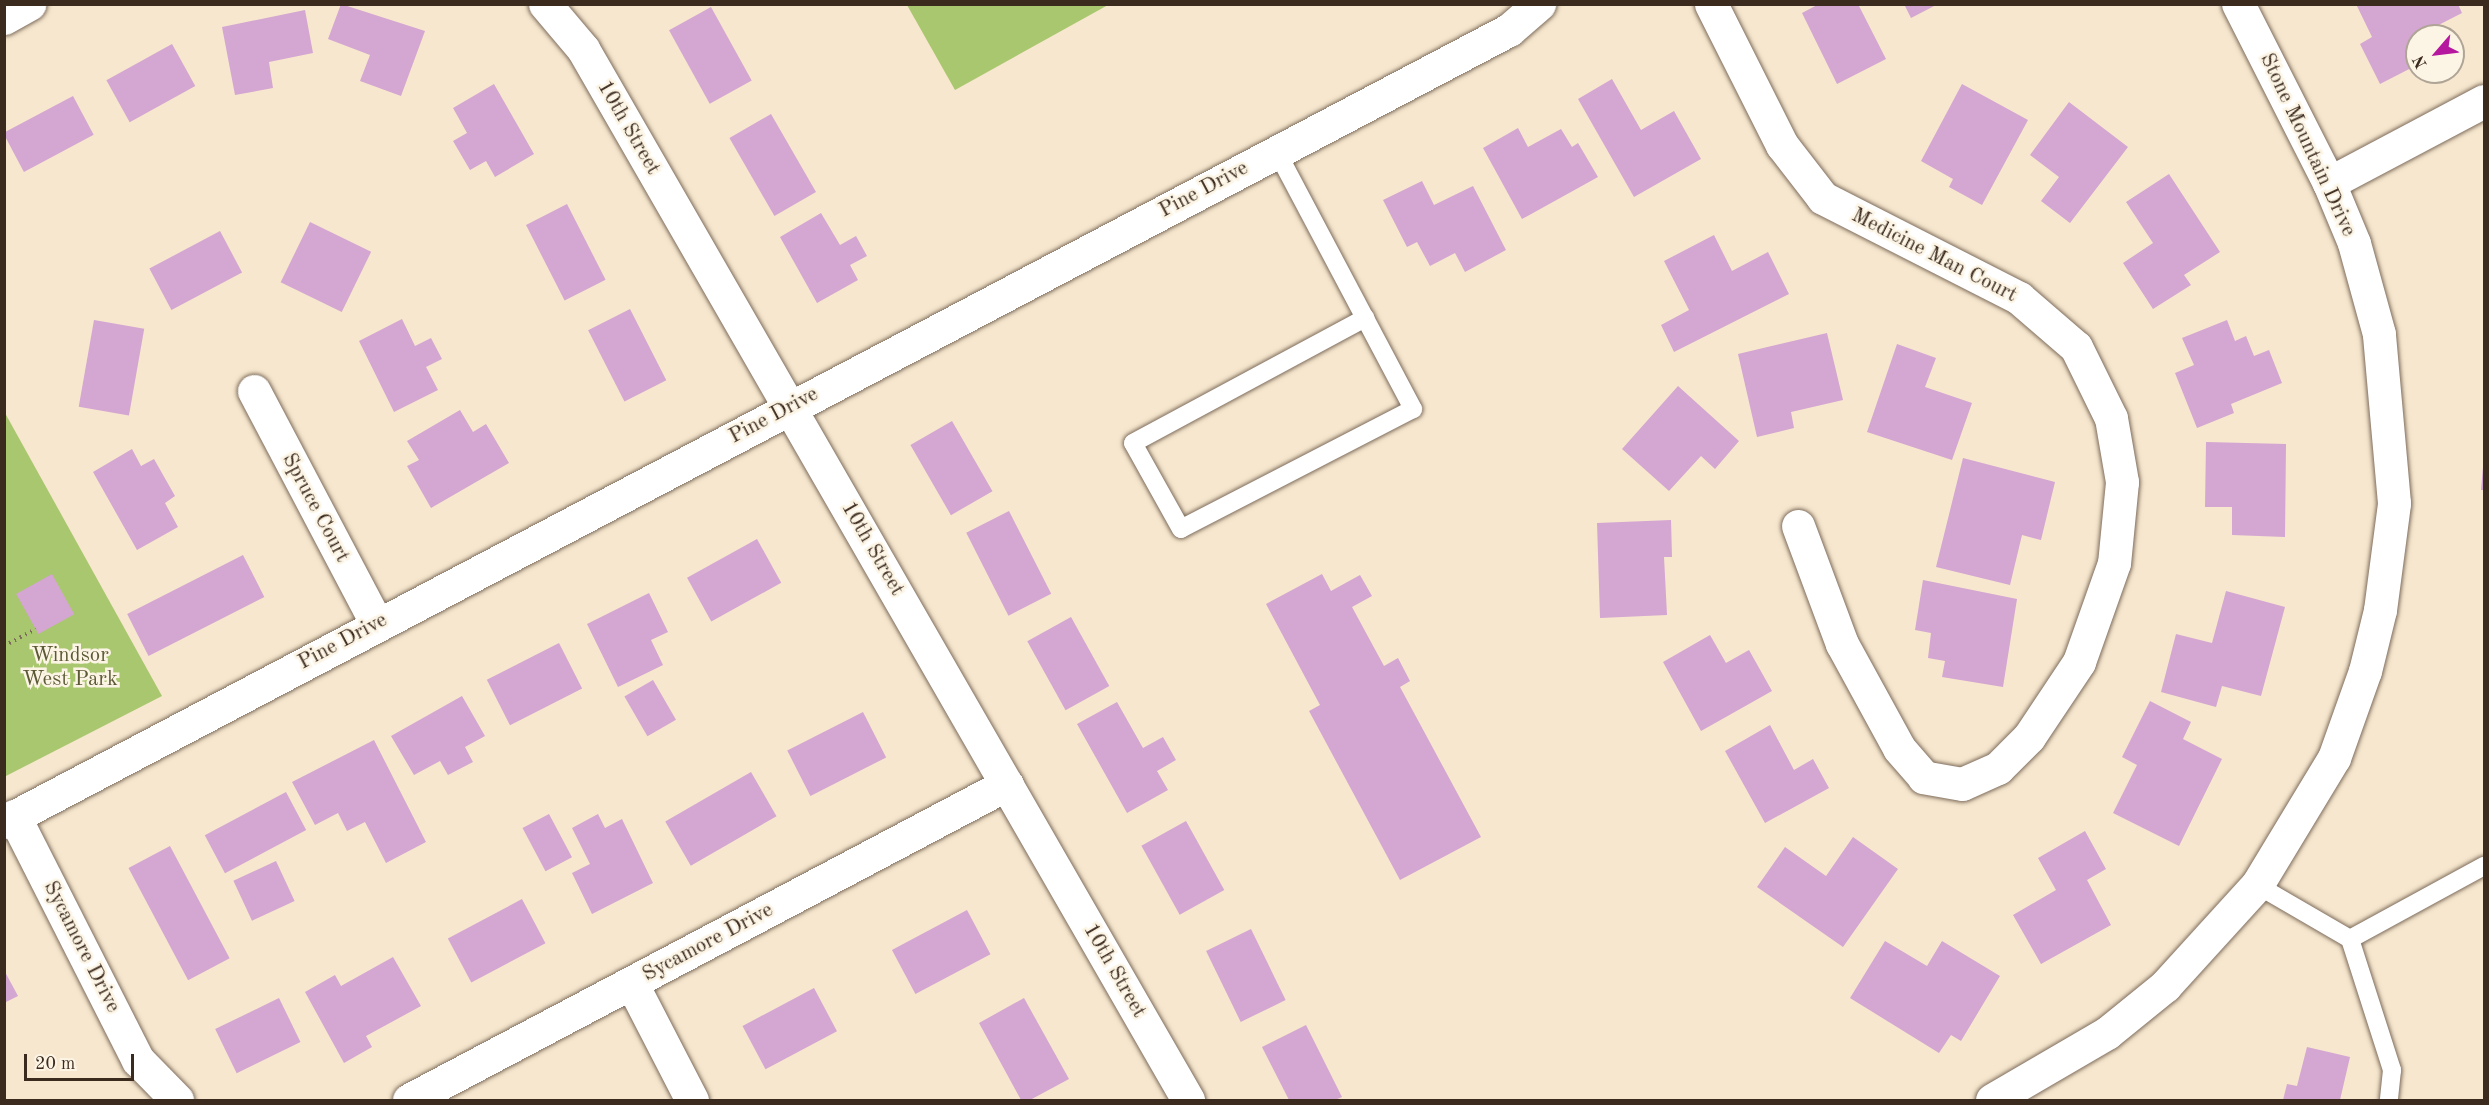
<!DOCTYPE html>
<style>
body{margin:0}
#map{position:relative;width:2489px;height:1105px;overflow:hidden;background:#f7e7ce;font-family:"Old Standard TT",serif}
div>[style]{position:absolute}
.green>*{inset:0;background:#a9c76e}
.building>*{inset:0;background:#d4a6d2;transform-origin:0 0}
.path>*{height:4px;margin-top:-2px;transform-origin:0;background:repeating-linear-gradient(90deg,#7d6c5c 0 1.5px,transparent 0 6px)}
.roads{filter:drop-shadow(0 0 2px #7d6c5c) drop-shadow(0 0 2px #7d6c5c)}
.lane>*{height:18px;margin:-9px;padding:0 9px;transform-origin:9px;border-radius:9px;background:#fff}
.street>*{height:33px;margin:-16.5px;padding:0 16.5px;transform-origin:16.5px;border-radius:16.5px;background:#fff}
.secondary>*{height:33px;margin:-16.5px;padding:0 16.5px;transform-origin:16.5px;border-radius:16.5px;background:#fff}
span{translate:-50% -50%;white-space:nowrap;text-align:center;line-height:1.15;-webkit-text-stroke:5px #fcf5e5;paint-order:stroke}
.street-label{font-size:21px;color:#3b2a1e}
.park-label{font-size:21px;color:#5c5936}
.frame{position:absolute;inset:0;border:6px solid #3b2a1e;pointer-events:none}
.north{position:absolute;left:2405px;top:24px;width:60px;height:60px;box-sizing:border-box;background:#fcf5e5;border:2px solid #afa495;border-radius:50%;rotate:242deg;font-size:16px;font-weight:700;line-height:24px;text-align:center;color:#3b2a1e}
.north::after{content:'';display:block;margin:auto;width:21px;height:27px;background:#b5179e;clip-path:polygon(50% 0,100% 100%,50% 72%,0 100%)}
.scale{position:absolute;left:24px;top:1054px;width:110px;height:27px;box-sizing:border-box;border:3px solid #3b2a1e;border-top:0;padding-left:8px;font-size:18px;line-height:21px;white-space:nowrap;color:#3b2a1e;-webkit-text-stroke:4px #fcf5e5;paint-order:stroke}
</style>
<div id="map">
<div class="green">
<div style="clip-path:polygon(907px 5px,1108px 5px,955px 90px)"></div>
<div style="clip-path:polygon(5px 413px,162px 696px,4px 777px)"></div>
</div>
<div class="building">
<div style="clip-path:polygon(341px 4px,425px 31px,401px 96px,360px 81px,370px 55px,328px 39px)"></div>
<div style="clip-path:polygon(1819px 4px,1858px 4px,1886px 59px,1837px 84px,1802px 13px)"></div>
<div style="clip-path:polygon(1904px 4px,1938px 4px,1911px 18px)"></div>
<div style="clip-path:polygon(2356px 4px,2458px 4px,2462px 13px,2417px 36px,2417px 65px,2380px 84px,2360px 44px,2372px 37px)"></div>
<div style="left:711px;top:7px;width:84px;height:48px;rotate:61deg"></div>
<div style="clip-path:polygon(305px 10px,313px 53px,269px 62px,273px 88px,235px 95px,222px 27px)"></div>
<div style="left:172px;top:44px;width:48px;height:75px;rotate:61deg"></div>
<div style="clip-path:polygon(1612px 79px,1641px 130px,1674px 111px,1701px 159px,1634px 197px,1578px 99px)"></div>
<div style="clip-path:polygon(494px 84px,534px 154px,495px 177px,486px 161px,470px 170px,453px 141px,467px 133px,453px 108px)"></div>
<div style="clip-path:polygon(1962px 84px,2028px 120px,1982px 205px,1949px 187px,1953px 179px,1921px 161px)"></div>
<div style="left:73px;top:96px;width:44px;height:79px;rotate:62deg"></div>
<div style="clip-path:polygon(2069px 102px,2128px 147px,2070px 223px,2041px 201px,2059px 177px,2030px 155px)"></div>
<div style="left:771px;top:114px;width:90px;height:48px;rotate:60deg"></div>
<div style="clip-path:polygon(1518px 128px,1528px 147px,1561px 129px,1572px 147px,1578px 143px,1598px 177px,1522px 219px,1483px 148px)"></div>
<div style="clip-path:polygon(2169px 174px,2220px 252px,2184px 275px,2191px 285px,2153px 309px,2123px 263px,2153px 243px,2126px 202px)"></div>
<div style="clip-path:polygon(1422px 181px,1434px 205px,1473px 186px,1506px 250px,1465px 272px,1455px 253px,1430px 266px,1417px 242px,1407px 247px,1383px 200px)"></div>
<div style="left:567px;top:204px;width:85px;height:46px;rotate:63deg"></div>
<div style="clip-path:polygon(821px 213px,840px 245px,856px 236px,867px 256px,850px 265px,858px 280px,817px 303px,780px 237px)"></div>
<div style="left:310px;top:222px;width:68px;height:67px;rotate:26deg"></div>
<div style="left:220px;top:231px;width:47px;height:80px;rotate:62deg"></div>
<div style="clip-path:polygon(1714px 235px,1732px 271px,1768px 252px,1789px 294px,1674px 352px,1661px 325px,1689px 310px,1664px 261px)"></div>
<div style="left:630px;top:309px;width:80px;height:47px;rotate:63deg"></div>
<div style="clip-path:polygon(402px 319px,415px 346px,431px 338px,442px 359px,426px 367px,438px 390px,394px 412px,359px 341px)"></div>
<div style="left:94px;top:320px;width:51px;height:88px;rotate:10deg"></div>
<div style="clip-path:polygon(2227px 320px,2235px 341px,2246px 336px,2254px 356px,2269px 350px,2282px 383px,2231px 404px,2234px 413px,2197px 428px,2175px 373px,2194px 365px,2182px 338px)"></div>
<div style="clip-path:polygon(1827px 333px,1843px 400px,1791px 412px,1794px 428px,1757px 437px,1738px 354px)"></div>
<div style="clip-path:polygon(1897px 344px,1936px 358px,1925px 387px,1972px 403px,1952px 460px,1867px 432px)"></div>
<div style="clip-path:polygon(1678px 386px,1739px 441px,1715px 469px,1701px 456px,1669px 491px,1622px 449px)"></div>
<div style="clip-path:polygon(460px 410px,473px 432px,486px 424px,509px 463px,431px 508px,407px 466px,419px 460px,407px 441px)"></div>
<div style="left:952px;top:421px;width:81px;height:48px;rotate:60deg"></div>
<div style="clip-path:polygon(2206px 442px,2286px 444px,2285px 537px,2232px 535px,2232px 507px,2205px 507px)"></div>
<div style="clip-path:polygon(132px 449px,141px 466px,154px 459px,175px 496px,165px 503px,178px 527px,137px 550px,93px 472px)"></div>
<div style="clip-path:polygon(1963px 458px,2055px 482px,2041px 540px,2022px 535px,2010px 585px,1936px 567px)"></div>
<div style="clip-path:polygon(2483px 467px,2484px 467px,2484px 490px,2481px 490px)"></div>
<div style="left:1009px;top:511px;width:93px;height:48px;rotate:63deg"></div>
<div style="clip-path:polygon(1671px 520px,1672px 557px,1664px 557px,1667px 615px,1600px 618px,1597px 523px)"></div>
<div style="left:757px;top:539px;width:50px;height:80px;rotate:61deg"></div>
<div style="left:243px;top:555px;width:47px;height:130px;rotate:63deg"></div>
<div style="left:52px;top:574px;width:46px;height:41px;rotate:61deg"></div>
<div style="clip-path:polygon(1322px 574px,1331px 591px,1360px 575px,1372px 596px,1352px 607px,1384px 666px,1398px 658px,1410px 681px,1400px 687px,1481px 837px,1400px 880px,1309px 711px,1320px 705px,1266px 604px)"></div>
<div style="clip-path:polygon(1923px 580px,2017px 599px,2003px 687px,1942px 677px,1945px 661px,1928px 658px,1931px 633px,1915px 630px)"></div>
<div style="clip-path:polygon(2226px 591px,2285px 607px,2261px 696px,2222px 686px,2216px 707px,2161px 692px,2176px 634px,2212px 643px)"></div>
<div style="clip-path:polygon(649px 593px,668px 632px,651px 640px,663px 665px,618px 687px,587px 624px)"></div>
<div style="left:1071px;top:617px;width:79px;height:50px;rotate:61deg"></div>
<div style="clip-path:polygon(1710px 635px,1726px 663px,1749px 650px,1772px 691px,1701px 731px,1663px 662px)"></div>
<div style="left:559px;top:643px;width:51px;height:81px;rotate:63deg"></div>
<div style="left:653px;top:680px;width:46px;height:33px;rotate:60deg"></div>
<div style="clip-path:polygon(462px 696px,485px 736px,465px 747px,473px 762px,448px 775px,440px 761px,414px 775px,391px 736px)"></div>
<div style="clip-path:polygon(2150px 701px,2191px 722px,2183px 739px,2222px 759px,2179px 846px,2113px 813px,2137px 765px,2122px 757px)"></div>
<div style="clip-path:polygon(1117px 702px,1143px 748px,1163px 737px,1176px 760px,1157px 771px,1168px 790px,1127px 813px,1077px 724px)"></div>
<div style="left:863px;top:712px;width:51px;height:85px;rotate:63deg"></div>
<div style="clip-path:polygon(1770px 725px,1794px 770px,1813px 759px,1829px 788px,1765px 823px,1725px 751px)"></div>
<div style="clip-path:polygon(374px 740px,426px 842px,386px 863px,365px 822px,347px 831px,338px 813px,315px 825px,292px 782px)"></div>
<div style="left:751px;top:772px;width:51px;height:99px;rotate:60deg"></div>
<div style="left:286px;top:792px;width:43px;height:92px;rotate:62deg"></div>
<div style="left:549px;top:814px;width:49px;height:30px;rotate:62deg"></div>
<div style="clip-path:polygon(598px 814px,605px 828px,622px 819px,653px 883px,592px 914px,572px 873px,590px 864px,572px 828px)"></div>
<div style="left:1186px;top:821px;width:79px;height:51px;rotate:61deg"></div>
<div style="clip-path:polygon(2085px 831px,2106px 869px,2087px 880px,2111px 925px,2041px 964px,2013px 915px,2056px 890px,2038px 858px)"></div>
<div style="clip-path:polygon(1853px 837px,1898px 869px,1843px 947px,1757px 887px,1785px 847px,1826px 876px)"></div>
<div style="left:170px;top:846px;width:127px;height:47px;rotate:62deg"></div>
<div style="left:276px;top:861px;width:44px;height:47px;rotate:65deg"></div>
<div style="left:522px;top:899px;width:50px;height:84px;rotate:62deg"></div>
<div style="left:967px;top:910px;width:50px;height:85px;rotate:62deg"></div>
<div style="left:1251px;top:929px;width:79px;height:50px;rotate:64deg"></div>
<div style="clip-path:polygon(1885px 941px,1927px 966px,1942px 941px,2000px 976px,1961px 1041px,1951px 1035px,1939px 1053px,1850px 998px)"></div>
<div style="clip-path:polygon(393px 957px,421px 1006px,366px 1036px,372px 1047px,344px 1063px,305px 992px,335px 975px,341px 986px)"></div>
<div style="clip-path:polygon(4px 970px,18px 996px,4px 1003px)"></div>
<div style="left:814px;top:988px;width:49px;height:81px;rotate:62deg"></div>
<div style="left:279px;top:998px;width:49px;height:71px;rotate:64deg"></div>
<div style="clip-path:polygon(1024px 998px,1069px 1079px,1030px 1100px,1021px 1100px,979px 1023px)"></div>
<div style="clip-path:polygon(1306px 1025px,1342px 1097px,1335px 1100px,1289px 1100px,1262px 1047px)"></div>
<div style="clip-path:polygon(2307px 1047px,2350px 1057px,2340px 1100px,2283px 1100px,2287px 1084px,2297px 1086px)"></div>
</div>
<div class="path">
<div style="left:4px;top:646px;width:36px;rotate:-28deg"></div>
</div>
<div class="roads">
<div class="lane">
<div style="left:1277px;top:152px;width:291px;rotate:62.1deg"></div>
<div style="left:1413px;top:409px;width:261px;rotate:152.7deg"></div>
<div style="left:1181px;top:529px;width:98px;rotate:-119.2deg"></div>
<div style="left:1133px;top:443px;width:264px;rotate:-28.3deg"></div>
<div style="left:2257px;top:885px;width:108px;rotate:30.1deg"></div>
<div style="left:2350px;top:939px;width:153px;rotate:-28.6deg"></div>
<div style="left:2350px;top:939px;width:138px;rotate:72.2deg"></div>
<div style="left:2392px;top:1070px;width:30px;rotate:96deg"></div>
</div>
<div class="street">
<div style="left:545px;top:4px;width:59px;rotate:49.8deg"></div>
<div style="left:583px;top:49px;width:1213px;rotate:60.07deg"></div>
<div style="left:1711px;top:4px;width:158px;rotate:63.3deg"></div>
<div style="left:1782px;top:145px;width:67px;rotate:52.3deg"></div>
<div style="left:1823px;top:198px;width:220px;rotate:27deg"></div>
<div style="left:2019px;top:298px;width:75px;rotate:40.7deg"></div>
<div style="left:2076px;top:347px;width:79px;rotate:63.8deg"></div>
<div style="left:2111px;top:418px;width:65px;rotate:80.2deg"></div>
<div style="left:2122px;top:482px;width:81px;rotate:95.6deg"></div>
<div style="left:2114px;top:563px;width:105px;rotate:109.5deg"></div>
<div style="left:2079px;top:662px;width:90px;rotate:123.7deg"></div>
<div style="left:2029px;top:737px;width:44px;rotate:135deg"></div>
<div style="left:1998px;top:768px;width:39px;rotate:156deg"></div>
<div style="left:1962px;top:784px;width:39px;rotate:-170deg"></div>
<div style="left:1924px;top:777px;width:38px;rotate:-131deg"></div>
<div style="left:1899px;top:748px;width:119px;rotate:-118.7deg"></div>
<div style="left:1842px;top:644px;width:126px;rotate:-110.4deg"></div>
<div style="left:4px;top:18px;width:29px;rotate:-29deg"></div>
<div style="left:2329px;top:183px;width:175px;rotate:-27.9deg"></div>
<div style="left:254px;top:391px;width:263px;rotate:62.2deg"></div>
<div style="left:14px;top:816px;width:274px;rotate:63.1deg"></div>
<div style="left:138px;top:1060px;width:56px;rotate:45.7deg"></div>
<div style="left:4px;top:822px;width:1701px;rotate:-27.76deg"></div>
<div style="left:1509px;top:30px;width:40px;rotate:-41deg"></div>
<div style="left:632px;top:984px;width:131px;rotate:62.7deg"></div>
<div style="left:409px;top:1100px;width:676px;rotate:-27.85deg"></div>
</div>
<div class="secondary">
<div style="left:1992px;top:1100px;width:133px;rotate:-30.2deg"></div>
<div style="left:2107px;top:1033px;width:75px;rotate:-39deg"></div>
<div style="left:2165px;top:986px;width:137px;rotate:-47.7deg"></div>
<div style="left:2257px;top:885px;width:149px;rotate:-58.8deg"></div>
<div style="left:2334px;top:758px;width:92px;rotate:-70.4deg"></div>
<div style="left:2365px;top:671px;width:63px;rotate:-76.2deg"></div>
<div style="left:2380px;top:610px;width:108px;rotate:-82.5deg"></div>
<div style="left:2394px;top:503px;width:170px;rotate:-95.1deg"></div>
<div style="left:2379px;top:334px;width:94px;rotate:-105.4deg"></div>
<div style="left:2354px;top:243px;width:65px;rotate:-112.6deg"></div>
<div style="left:2329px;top:183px;width:201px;rotate:-116.9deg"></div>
</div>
</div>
<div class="street-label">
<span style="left:628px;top:128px;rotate:60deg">10th Street</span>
<span style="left:2307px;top:145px;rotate:65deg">Stone Mountain Drive</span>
<span style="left:1204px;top:190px;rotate:-28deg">Pine Drive</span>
<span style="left:1934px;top:256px;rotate:27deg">Medicine Man Court</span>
<span style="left:774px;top:416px;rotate:-28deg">Pine Drive</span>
<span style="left:315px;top:508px;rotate:62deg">Spruce Court</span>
<span style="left:872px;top:549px;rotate:60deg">10th Street</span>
<span style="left:343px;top:642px;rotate:-28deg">Pine Drive</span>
<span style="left:708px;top:943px;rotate:-28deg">Sycamore Drive</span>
<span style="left:81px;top:947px;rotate:63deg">Sycamore Drive</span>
<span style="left:1114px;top:971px;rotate:60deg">10th Street</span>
</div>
<div class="park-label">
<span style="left:70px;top:668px">Windsor<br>West Park</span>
</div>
<div class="frame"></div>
<div class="north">N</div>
<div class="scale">20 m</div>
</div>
